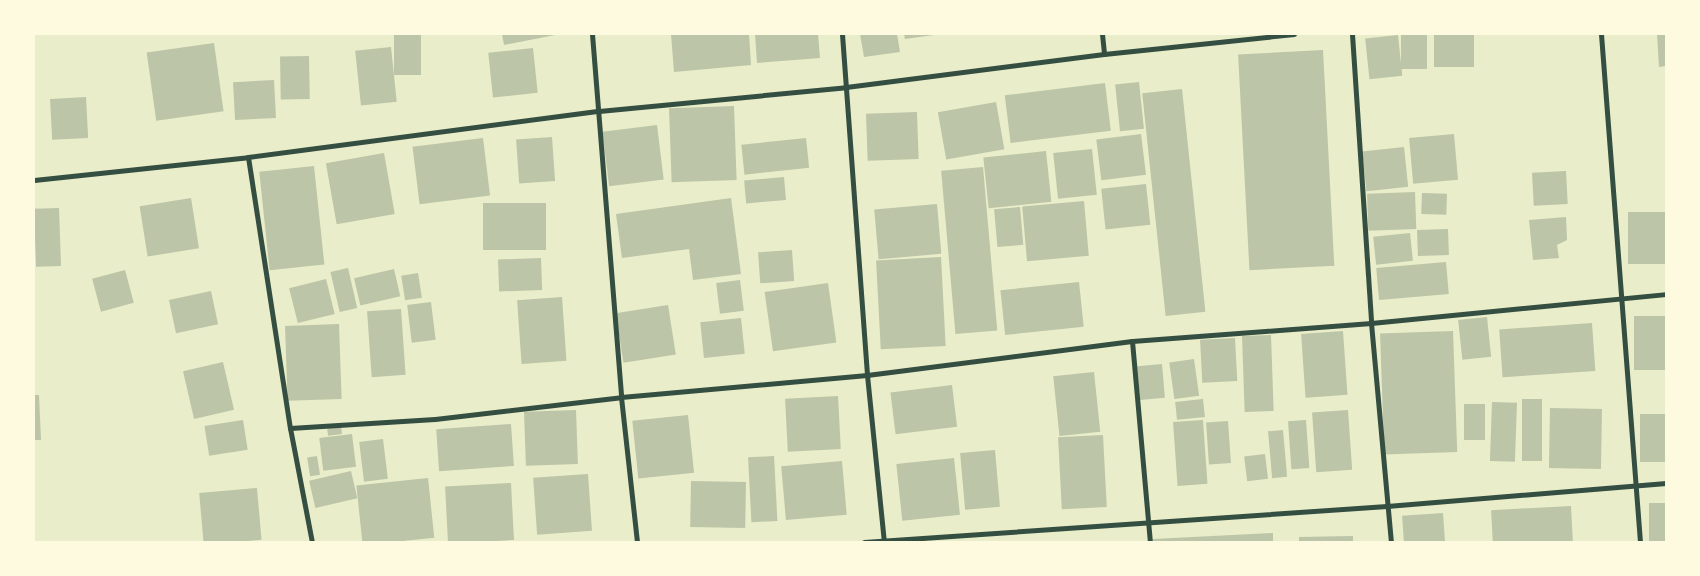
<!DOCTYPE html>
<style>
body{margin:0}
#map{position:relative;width:1700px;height:576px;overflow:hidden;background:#e9edc9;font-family:Mulish,sans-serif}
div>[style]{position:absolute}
.building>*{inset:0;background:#bcc5a7;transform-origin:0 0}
.minor>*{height:5px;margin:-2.5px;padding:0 2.5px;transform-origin:2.5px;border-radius:2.5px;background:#344e41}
span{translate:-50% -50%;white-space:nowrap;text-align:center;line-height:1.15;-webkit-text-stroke:5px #fefae0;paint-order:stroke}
.frame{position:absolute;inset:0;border:35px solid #fefae0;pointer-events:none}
</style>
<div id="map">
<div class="building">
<div style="left:394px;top:34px;width:27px;height:41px"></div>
<div style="clip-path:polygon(502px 34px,555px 34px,555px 35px,504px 45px)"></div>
<div style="clip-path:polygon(671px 34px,749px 34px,751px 65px,674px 72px)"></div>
<div style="clip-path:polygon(755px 34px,818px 34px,820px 58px,757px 63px)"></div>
<div style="clip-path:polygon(860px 34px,897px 34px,900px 52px,864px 57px)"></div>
<div style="clip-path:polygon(904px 34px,934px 34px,934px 35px,905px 39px)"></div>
<div style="left:1401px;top:34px;width:26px;height:35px"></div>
<div style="left:1434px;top:34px;width:40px;height:33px"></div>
<div style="clip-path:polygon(1657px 34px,1666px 34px,1666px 66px,1659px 67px)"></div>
<div style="left:1398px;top:35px;width:41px;height:33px;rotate:84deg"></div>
<div style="left:214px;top:43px;width:69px;height:68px;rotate:82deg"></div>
<div style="left:391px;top:47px;width:55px;height:36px;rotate:84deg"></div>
<div style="left:533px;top:48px;width:45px;height:45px;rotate:84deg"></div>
<div style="left:1323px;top:50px;width:216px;height:85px;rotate:87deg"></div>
<div style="left:309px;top:56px;width:43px;height:29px;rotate:89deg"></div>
<div style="left:274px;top:80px;width:38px;height:41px;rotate:87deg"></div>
<div style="left:1139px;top:82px;width:47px;height:24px;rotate:84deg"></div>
<div style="left:1105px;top:83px;width:48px;height:101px;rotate:83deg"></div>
<div style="left:1182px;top:89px;width:224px;height:40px;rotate:84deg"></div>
<div style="left:86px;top:97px;width:41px;height:36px;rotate:87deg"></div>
<div style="left:996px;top:102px;width:48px;height:59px;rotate:80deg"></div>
<div style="left:734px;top:106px;width:74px;height:65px;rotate:88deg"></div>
<div style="left:917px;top:112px;width:47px;height:51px;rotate:88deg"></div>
<div style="left:657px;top:125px;width:55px;height:55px;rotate:83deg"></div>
<div style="left:1141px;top:134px;width:41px;height:45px;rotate:83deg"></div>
<div style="left:1454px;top:134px;width:46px;height:45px;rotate:85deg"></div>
<div style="left:552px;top:137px;width:44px;height:36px;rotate:86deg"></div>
<div style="left:483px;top:138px;width:58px;height:71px;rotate:83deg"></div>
<div style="left:806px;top:138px;width:30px;height:65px;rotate:84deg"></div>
<div style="left:1404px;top:147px;width:40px;height:42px;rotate:84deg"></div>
<div style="left:1092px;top:149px;width:46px;height:39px;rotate:84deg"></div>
<div style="left:1046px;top:151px;width:51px;height:63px;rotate:84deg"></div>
<div style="left:384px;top:153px;width:62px;height:59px;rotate:80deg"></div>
<div style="left:314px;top:166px;width:99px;height:55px;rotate:84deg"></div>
<div style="left:983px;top:167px;width:164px;height:42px;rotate:85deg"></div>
<div style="left:1566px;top:171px;width:33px;height:34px;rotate:87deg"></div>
<div style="left:784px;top:177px;width:23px;height:40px;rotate:85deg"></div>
<div style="left:1146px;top:184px;width:41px;height:45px;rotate:84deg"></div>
<div style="left:1415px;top:192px;width:37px;height:48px;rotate:88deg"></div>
<div style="left:1422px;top:193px;width:25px;height:21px;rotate:2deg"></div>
<div style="left:191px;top:198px;width:51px;height:52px;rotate:81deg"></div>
<div style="clip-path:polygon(731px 198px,741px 274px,693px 280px,689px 249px,622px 258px,616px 214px)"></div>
<div style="left:1084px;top:201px;width:55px;height:62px;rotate:85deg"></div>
<div style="left:483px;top:203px;width:63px;height:47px"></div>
<div style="left:937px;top:204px;width:50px;height:63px;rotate:85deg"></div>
<div style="left:1020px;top:207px;width:38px;height:26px;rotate:85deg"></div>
<div style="left:59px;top:208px;width:58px;height:25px;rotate:88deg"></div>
<div style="left:1666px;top:212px;width:52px;height:38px;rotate:90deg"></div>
<div style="clip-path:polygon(1566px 217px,1567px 240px,1557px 245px,1559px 258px,1533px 260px,1529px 220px)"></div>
<div style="left:1448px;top:229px;width:26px;height:31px;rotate:88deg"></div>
<div style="left:1410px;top:233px;width:28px;height:37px;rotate:84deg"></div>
<div style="left:792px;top:250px;width:31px;height:34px;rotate:86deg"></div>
<div style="left:941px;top:257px;width:89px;height:65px;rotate:87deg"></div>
<div style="left:541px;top:258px;width:32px;height:43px;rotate:88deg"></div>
<div style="left:1446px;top:262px;width:32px;height:70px;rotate:85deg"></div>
<div style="left:348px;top:268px;width:41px;height:18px;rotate:77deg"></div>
<div style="left:394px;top:269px;width:28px;height:41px;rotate:77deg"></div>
<div style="left:125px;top:270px;width:34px;height:34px;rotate:75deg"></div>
<div style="left:418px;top:273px;width:25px;height:17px;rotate:81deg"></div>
<div style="left:326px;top:279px;width:36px;height:38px;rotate:76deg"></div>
<div style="left:740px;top:280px;width:31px;height:24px;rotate:83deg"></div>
<div style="left:1079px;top:282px;width:45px;height:79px;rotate:84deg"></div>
<div style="left:828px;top:283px;width:60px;height:64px;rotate:82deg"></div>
<div style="left:211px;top:291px;width:34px;height:43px;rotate:78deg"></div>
<div style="left:562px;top:297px;width:64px;height:45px;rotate:86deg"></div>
<div style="left:431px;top:302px;width:38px;height:24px;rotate:83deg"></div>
<div style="left:668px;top:305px;width:50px;height:53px;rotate:81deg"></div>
<div style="left:401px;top:309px;width:66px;height:34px;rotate:86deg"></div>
<div style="left:1666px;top:316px;width:54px;height:32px;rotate:90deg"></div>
<div style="left:1487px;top:317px;width:40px;height:29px;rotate:84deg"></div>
<div style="left:741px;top:318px;width:36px;height:41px;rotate:84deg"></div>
<div style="left:1592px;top:323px;width:48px;height:93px;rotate:86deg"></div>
<div style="left:339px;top:324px;width:75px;height:54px;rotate:88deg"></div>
<div style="left:1343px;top:331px;width:64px;height:42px;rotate:86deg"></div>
<div style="left:1453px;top:331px;width:121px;height:73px;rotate:88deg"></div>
<div style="left:1271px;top:335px;width:76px;height:29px;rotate:88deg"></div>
<div style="left:1235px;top:338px;width:43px;height:35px;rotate:87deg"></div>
<div style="left:1194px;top:359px;width:37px;height:25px;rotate:82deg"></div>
<div style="left:223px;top:362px;width:49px;height:41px;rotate:77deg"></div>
<div style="left:1162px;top:364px;width:34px;height:25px;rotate:85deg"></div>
<div style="left:1094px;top:372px;width:60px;height:41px;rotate:84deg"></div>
<div style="left:952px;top:385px;width:42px;height:62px;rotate:83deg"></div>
<div style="clip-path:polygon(34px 395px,39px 395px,41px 440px,34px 440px)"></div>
<div style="left:838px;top:396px;width:53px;height:53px;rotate:87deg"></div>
<div style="left:1203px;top:399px;width:18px;height:28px;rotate:84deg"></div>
<div style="left:1522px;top:399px;width:20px;height:62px"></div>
<div style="left:1492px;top:402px;width:25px;height:59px;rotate:2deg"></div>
<div style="left:1464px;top:404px;width:21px;height:36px"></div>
<div style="left:1550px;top:408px;width:52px;height:60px;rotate:1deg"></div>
<div style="left:576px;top:410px;width:54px;height:52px;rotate:88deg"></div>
<div style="left:1348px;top:410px;width:60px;height:36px;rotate:86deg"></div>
<div style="left:1666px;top:414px;width:48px;height:26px;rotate:90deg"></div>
<div style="left:688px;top:415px;width:58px;height:56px;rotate:84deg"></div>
<div style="left:243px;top:420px;width:30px;height:39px;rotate:81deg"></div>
<div style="left:1203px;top:420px;width:64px;height:30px;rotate:86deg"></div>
<div style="left:1306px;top:420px;width:48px;height:18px;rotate:86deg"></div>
<div style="left:1228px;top:421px;width:42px;height:22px;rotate:86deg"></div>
<div style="left:511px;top:424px;width:42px;height:75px;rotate:86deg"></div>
<div style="left:341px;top:426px;width:8px;height:14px;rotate:83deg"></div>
<div style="left:1283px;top:430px;width:47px;height:15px;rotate:85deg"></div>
<div style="left:352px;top:434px;width:33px;height:33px;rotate:83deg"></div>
<div style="left:1103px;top:435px;width:72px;height:45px;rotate:87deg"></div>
<div style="left:383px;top:439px;width:40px;height:24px;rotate:83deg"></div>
<div style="left:995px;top:450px;width:57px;height:35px;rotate:85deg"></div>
<div style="left:1265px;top:454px;width:25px;height:21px;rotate:83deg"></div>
<div style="left:317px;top:456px;width:19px;height:10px;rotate:81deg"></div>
<div style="left:774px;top:456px;width:65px;height:26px;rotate:87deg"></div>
<div style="left:954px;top:458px;width:57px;height:58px;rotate:84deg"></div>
<div style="left:842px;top:461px;width:54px;height:61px;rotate:85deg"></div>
<div style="left:351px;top:471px;width:28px;height:43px;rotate:77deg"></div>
<div style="left:588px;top:474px;width:57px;height:55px;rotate:86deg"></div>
<div style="left:428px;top:478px;width:60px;height:72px;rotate:84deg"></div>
<div style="left:691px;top:481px;width:55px;height:46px;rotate:1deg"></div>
<div style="left:511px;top:483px;width:57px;height:66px;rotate:87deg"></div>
<div style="left:257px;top:488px;width:52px;height:58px;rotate:85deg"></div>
<div style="left:1666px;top:503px;width:39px;height:17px;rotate:90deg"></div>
<div style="left:1571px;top:506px;width:36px;height:80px;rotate:87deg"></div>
<div style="left:1443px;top:513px;width:29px;height:41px;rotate:86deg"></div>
<div style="clip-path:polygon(1273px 533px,1273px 542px,1153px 542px,1153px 539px)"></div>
<div style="clip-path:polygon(1353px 536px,1353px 542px,1299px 542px,1299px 537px)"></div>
</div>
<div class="minor">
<div style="left:592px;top:34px;width:364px;rotate:85.4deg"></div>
<div style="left:621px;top:397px;width:146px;rotate:83.7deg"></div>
<div style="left:842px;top:34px;width:342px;rotate:85.8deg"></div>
<div style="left:867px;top:375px;width:168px;rotate:84.2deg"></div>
<div style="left:1102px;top:34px;width:20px;rotate:84deg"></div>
<div style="left:1352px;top:34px;width:290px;rotate:86.2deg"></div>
<div style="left:1371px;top:323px;width:220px;rotate:84.8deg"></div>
<div style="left:1601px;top:34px;width:509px;rotate:85.61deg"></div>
<div style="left:248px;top:157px;width:274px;rotate:81.2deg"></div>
<div style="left:290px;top:428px;width:116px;rotate:79.1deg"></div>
<div style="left:34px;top:180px;width:215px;rotate:-6.1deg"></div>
<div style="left:248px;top:157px;width:354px;rotate:-7.5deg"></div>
<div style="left:599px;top:111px;width:248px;rotate:-5.5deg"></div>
<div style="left:846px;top:87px;width:260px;rotate:-7.3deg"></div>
<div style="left:1104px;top:54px;width:191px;rotate:-6deg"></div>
<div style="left:1132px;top:341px;width:202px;rotate:84.9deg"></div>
<div style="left:290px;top:428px;width:145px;rotate:-3.6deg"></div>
<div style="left:435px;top:419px;width:187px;rotate:-6.7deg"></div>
<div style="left:621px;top:397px;width:247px;rotate:-5.1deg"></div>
<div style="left:867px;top:375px;width:267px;rotate:-7.3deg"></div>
<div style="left:1132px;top:341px;width:240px;rotate:-4.3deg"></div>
<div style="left:1371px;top:323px;width:296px;rotate:-5.6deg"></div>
<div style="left:864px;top:542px;width:524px;rotate:-3.94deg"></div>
<div style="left:1387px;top:506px;width:280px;rotate:-4.7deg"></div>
</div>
<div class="frame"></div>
</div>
